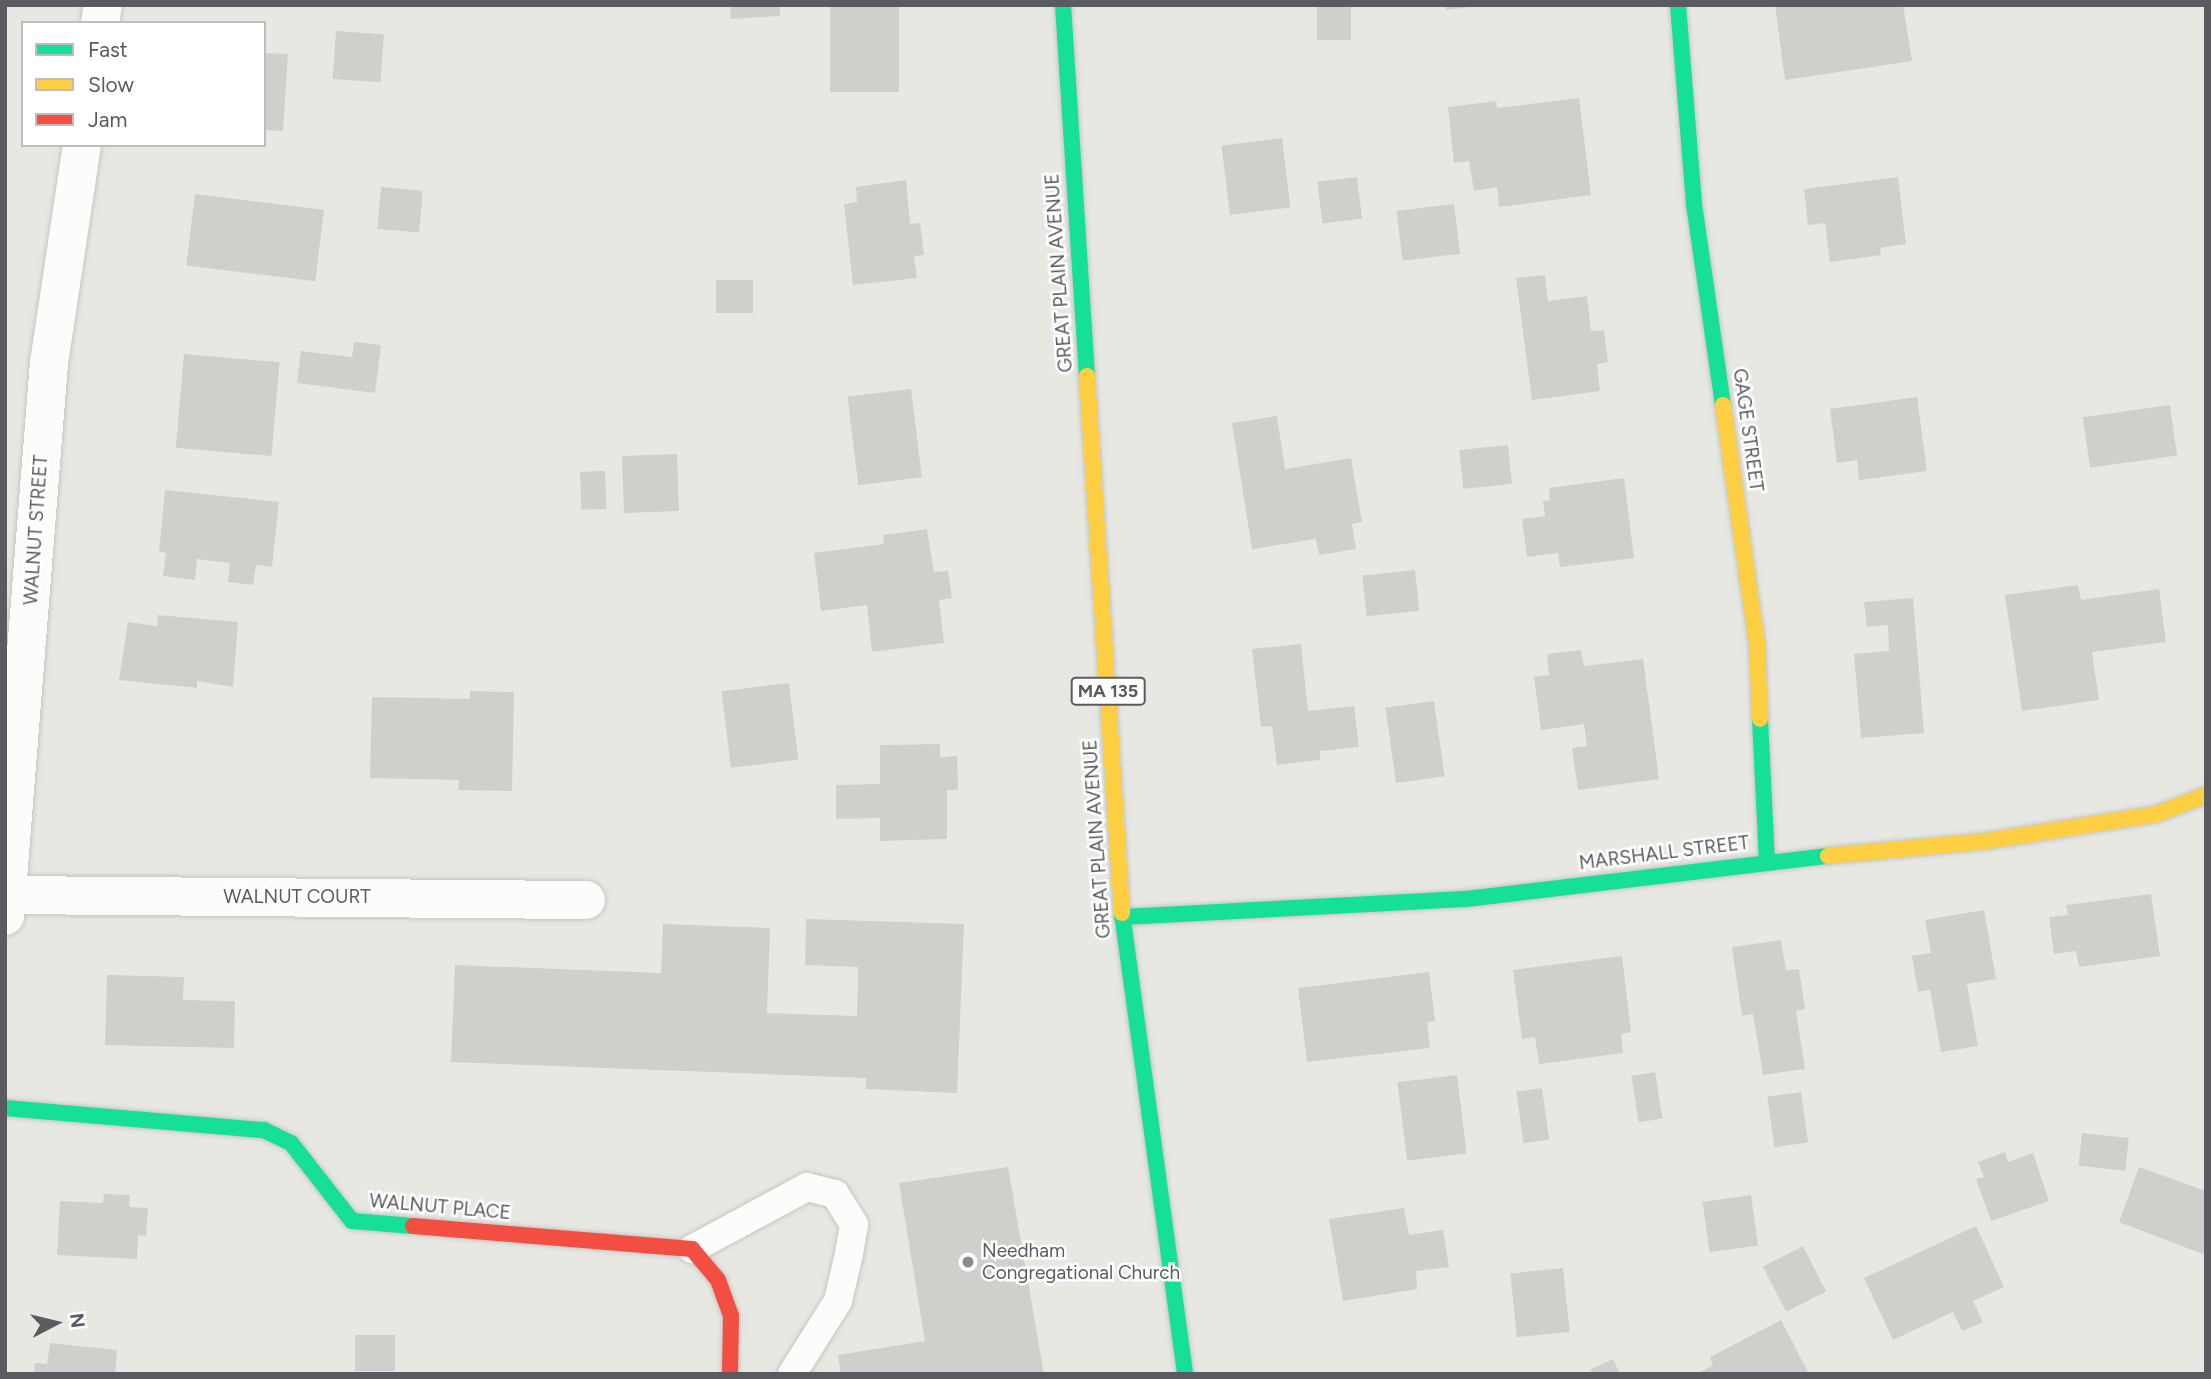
<!DOCTYPE html>
<style>
body{margin:0}
#map{position:relative;width:2211px;height:1379px;overflow:hidden;background:#e8e8e3;font-family:Figtree,sans-serif}
div>[style]{position:absolute}
.building>*{inset:0;background:#d0cfcc;transform-origin:0 0}
.roads{filter:drop-shadow(0 0 2px #c5c5c3) drop-shadow(0 0 2px #c5c5c3)}
.lane>*{height:28px;margin:-14px;padding:0 14px;transform-origin:14px;border-radius:14px;background:#fcfcfb}
.street>*{height:38px;margin:-19px;padding:0 19px;transform-origin:19px;border-radius:19px;background:#fcfcfb}
.fast>*{height:16px;margin:-8px;padding:0 8px;transform-origin:8px;border-radius:8px;background:#16e098}
.slow>*{height:16px;margin:-8px;padding:0 8px;transform-origin:8px;border-radius:8px;background:#ffcf43}
.jam>*{height:16px;margin:-8px;padding:0 8px;transform-origin:8px;border-radius:8px;background:#f24e42}
.dots>*{width:19px;height:19px;translate:-50% -50%;box-sizing:border-box;border:4px solid #fff;border-radius:50%}
span{translate:-50% -50%;white-space:nowrap;text-align:center;line-height:1.15;-webkit-text-stroke:5px #fff;paint-order:stroke}
.shield-label span{padding:2px 5px;background:#fff;border:2px solid;border-radius:5px;-webkit-text-stroke-width:0}
.shield-label{font-size:18px;color:#595b60;font-weight:700}
.street-label{font-size:19px;color:#595b60}
.poi-label{font-size:19px;color:#595b60}
.left{translate:0 -50%;text-align:left}
.frame{position:absolute;inset:0;border:7px solid #595b60;pointer-events:none}
.legend{position:absolute;left:21px;top:21px;width:245px;height:126px;box-sizing:border-box;background:#fff;border:2px solid #bdbdbf;margin:0;padding:9px 12px;list-style:none;font-size:21px;color:#595b60}
.legend li{display:flex;align-items:center;gap:14px;height:35px}
.legend b{width:35px;border:2px solid #bdbdbf}
.north{position:absolute;left:21px;top:1288px;width:70px;height:70px;-webkit-text-stroke:5px #fff;paint-order:stroke;rotate:83deg;font-size:19px;font-weight:700;line-height:28px;text-align:center;color:#595b60}
.north::after{content:'';display:block;margin:auto;width:24px;height:32px;background:#595b60;clip-path:polygon(50% 0,100% 100%,50% 72%,0 100%)}
</style>
<div id="map">
<div class="building">
<div style="clip-path:polygon(730px 5px,780px 5px,780px 16px,731px 19px)"></div>
<div style="left:830px;top:5px;width:69px;height:87px"></div>
<div style="left:1317px;top:5px;width:34px;height:35px"></div>
<div style="clip-path:polygon(1446px 5px,1471px 5px,1471px 7px,1446px 10px)"></div>
<div style="clip-path:polygon(1775px 5px,1903px 5px,1912px 61px,1785px 80px)"></div>
<div style="left:336px;top:31px;width:48px;height:48px;rotate:4deg"></div>
<div style="clip-path:polygon(264px 53px,288px 54px,283px 131px,264px 130px)"></div>
<div style="clip-path:polygon(1579px 98px,1591px 195px,1499px 207px,1497px 187px,1474px 191px,1469px 161px,1454px 163px,1448px 107px,1496px 101px,1497px 108px)"></div>
<div style="left:1282px;top:138px;width:70px;height:61px;rotate:83deg"></div>
<div style="left:1357px;top:177px;width:42px;height:40px;rotate:83deg"></div>
<div style="clip-path:polygon(1898px 177px,1906px 244px,1880px 248px,1881px 255px,1830px 262px,1825px 223px,1808px 225px,1804px 189px)"></div>
<div style="clip-path:polygon(906px 180px,910px 224px,920px 223px,924px 255px,914px 256px,917px 278px,853px 285px,844px 204px,857px 202px,856px 187px)"></div>
<div style="left:381px;top:187px;width:42px;height:42px;rotate:5deg"></div>
<div style="left:195px;top:194px;width:130px;height:72px;rotate:7deg"></div>
<div style="left:1454px;top:204px;width:50px;height:58px;rotate:83deg"></div>
<div style="clip-path:polygon(1545px 275px,1548px 301px,1587px 296px,1591px 331px,1604px 330px,1608px 362px,1597px 364px,1600px 391px,1532px 400px,1516px 278px)"></div>
<div style="left:716px;top:280px;width:37px;height:33px"></div>
<div style="clip-path:polygon(354px 342px,381px 345px,375px 393px,297px 383px,301px 351px,352px 357px)"></div>
<div style="left:184px;top:354px;width:96px;height:94px;rotate:5deg"></div>
<div style="left:911px;top:389px;width:89px;height:64px;rotate:83deg"></div>
<div style="clip-path:polygon(1917px 397px,1927px 471px,1859px 480px,1857px 460px,1837px 463px,1830px 409px)"></div>
<div style="left:2170px;top:405px;width:51px;height:88px;rotate:82deg"></div>
<div style="clip-path:polygon(1277px 416px,1285px 469px,1351px 458px,1362px 522px,1352px 524px,1356px 549px,1319px 555px,1316px 539px,1252px 549px,1232px 423px)"></div>
<div style="left:1508px;top:445px;width:39px;height:49px;rotate:84deg"></div>
<div style="left:677px;top:454px;width:57px;height:55px;rotate:88deg"></div>
<div style="left:605px;top:471px;width:38px;height:25px;rotate:88deg"></div>
<div style="clip-path:polygon(1624px 478px,1634px 558px,1560px 567px,1558px 553px,1527px 557px,1522px 519px,1545px 516px,1543px 501px,1550px 500px,1549px 488px)"></div>
<div style="clip-path:polygon(165px 490px,279px 502px,272px 567px,256px 565px,253px 585px,228px 582px,230px 563px,197px 559px,195px 580px,163px 576px,166px 553px,159px 552px)"></div>
<div style="clip-path:polygon(927px 529px,934px 572px,948px 571px,952px 598px,939px 600px,944px 643px,872px 652px,867px 605px,821px 611px,814px 553px,884px 544px,883px 535px)"></div>
<div style="left:1415px;top:570px;width:41px;height:53px;rotate:84deg"></div>
<div style="clip-path:polygon(2078px 585px,2081px 600px,2159px 589px,2166px 642px,2092px 652px,2099px 700px,2022px 711px,2005px 595px)"></div>
<div style="clip-path:polygon(1913px 598px,1924px 733px,1861px 738px,1854px 654px,1889px 651px,1888px 625px,1867px 627px,1864px 602px)"></div>
<div style="clip-path:polygon(158px 615px,238px 622px,233px 687px,197px 681px,197px 688px,119px 680px,128px 622px,157px 626px)"></div>
<div style="clip-path:polygon(1301px 644px,1308px 711px,1354px 706px,1359px 747px,1320px 751px,1320px 760px,1277px 765px,1272px 726px,1261px 727px,1252px 649px)"></div>
<div style="clip-path:polygon(1581px 650px,1584px 666px,1643px 659px,1659px 779px,1578px 790px,1572px 748px,1587px 746px,1584px 724px,1541px 730px,1534px 677px,1549px 675px,1547px 654px)"></div>
<div style="left:789px;top:683px;width:77px;height:68px;rotate:83deg"></div>
<div style="clip-path:polygon(470px 691px,514px 692px,512px 791px,458px 790px,459px 780px,370px 778px,372px 697px,470px 699px)"></div>
<div style="left:1434px;top:701px;width:76px;height:49px;rotate:82deg"></div>
<div style="clip-path:polygon(940px 744px,940px 757px,957px 756px,958px 790px,947px 790px,947px 839px,880px 841px,880px 818px,836px 819px,836px 785px,880px 784px,880px 745px)"></div>
<div style="clip-path:polygon(2151px 894px,2160px 956px,2079px 967px,2076px 951px,2054px 954px,2049px 917px,2068px 915px,2066px 905px)"></div>
<div style="clip-path:polygon(1984px 910px,1996px 979px,1967px 984px,1978px 1046px,1941px 1052px,1930px 990px,1918px 992px,1912px 956px,1931px 953px,1925px 920px)"></div>
<div style="clip-path:polygon(806px 919px,964px 924px,957px 1093px,866px 1089px,866px 1078px,451px 1062px,455px 965px,661px 973px,663px 924px,770px 928px,767px 1013px,857px 1016px,858px 967px,805px 965px)"></div>
<div style="clip-path:polygon(1781px 940px,1786px 970px,1799px 969px,1805px 1009px,1796px 1011px,1805px 1069px,1763px 1075px,1753px 1014px,1742px 1016px,1732px 947px)"></div>
<div style="clip-path:polygon(1622px 956px,1631px 1032px,1621px 1034px,1623px 1053px,1539px 1064px,1535px 1037px,1522px 1039px,1513px 970px)"></div>
<div style="clip-path:polygon(1429px 972px,1435px 1021px,1427px 1022px,1430px 1048px,1307px 1062px,1298px 988px)"></div>
<div style="clip-path:polygon(107px 975px,184px 977px,183px 1000px,235px 1001px,234px 1048px,105px 1045px)"></div>
<div style="left:1655px;top:1072px;width:47px;height:24px;rotate:81deg"></div>
<div style="left:1457px;top:1075px;width:79px;height:60px;rotate:83deg"></div>
<div style="left:1542px;top:1088px;width:52px;height:26px;rotate:82deg"></div>
<div style="left:1801px;top:1092px;width:51px;height:34px;rotate:82deg"></div>
<div style="left:2082px;top:1133px;width:47px;height:33px;rotate:6deg"></div>
<div style="clip-path:polygon(2005px 1152px,2008px 1162px,2033px 1153px,2049px 1201px,1991px 1221px,1976px 1179px,1984px 1177px,1978px 1162px)"></div>
<div style="clip-path:polygon(1008px 1167px,1044px 1374px,841px 1374px,838px 1355px,925px 1341px,899px 1183px)"></div>
<div style="clip-path:polygon(2139px 1167px,2206px 1191px,2205px 1255px,2119px 1222px)"></div>
<div style="clip-path:polygon(104px 1194px,130px 1195px,129px 1207px,148px 1208px,146px 1236px,138px 1235px,137px 1259px,57px 1255px,60px 1201px,103px 1203px)"></div>
<div style="left:1751px;top:1195px;width:51px;height:49px;rotate:82deg"></div>
<div style="clip-path:polygon(1404px 1208px,1409px 1235px,1443px 1230px,1449px 1267px,1416px 1271px,1417px 1289px,1343px 1301px,1329px 1219px)"></div>
<div style="clip-path:polygon(1976px 1226px,2004px 1287px,1973px 1301px,1983px 1322px,1962px 1331px,1953px 1312px,1893px 1340px,1864px 1278px)"></div>
<div style="left:1803px;top:1246px;width:51px;height:45px;rotate:63deg"></div>
<div style="left:1563px;top:1268px;width:64px;height:53px;rotate:84deg"></div>
<div style="clip-path:polygon(1781px 1320px,1809px 1374px,1697px 1374px,1713px 1365px,1710px 1357px)"></div>
<div style="left:355px;top:1335px;width:40px;height:36px"></div>
<div style="clip-path:polygon(50px 1343px,117px 1350px,115px 1374px,34px 1373px,35px 1363px,47px 1364px)"></div>
<div style="clip-path:polygon(1613px 1359px,1620px 1374px,1592px 1374px,1590px 1370px)"></div>
</div>
<div class="roads">
<div class="lane">
<div style="left:692px;top:1249px;width:131px;rotate:-28.3deg"></div>
<div style="left:807px;top:1187px;width:29px;rotate:14deg"></div>
<div style="left:835px;top:1194px;width:36px;rotate:58deg"></div>
<div style="left:854px;top:1225px;width:29px;rotate:100deg"></div>
<div style="left:849px;top:1254px;width:48px;rotate:103.2deg"></div>
<div style="left:838px;top:1301px;width:86px;rotate:122.2deg"></div>
</div>
<div class="street">
<div style="left:100px;top:23px;width:18px;rotate:-81deg"></div>
<div style="left:8px;top:895px;width:578px;rotate:0.5deg"></div>
<div style="left:5px;top:916px;width:555px;rotate:-85.45deg"></div>
<div style="left:49px;top:363px;width:220px;rotate:-81.4deg"></div>
</div>
<div class="fast">
<div style="left:1063px;top:5px;width:372px;rotate:86.3deg"></div>
<div style="left:1678px;top:5px;width:200px;rotate:85.4deg"></div>
<div style="left:1694px;top:204px;width:203px;rotate:81.8deg"></div>
<div style="left:1760px;top:719px;width:143px;rotate:87.2deg"></div>
<div style="left:1122px;top:913px;width:465px;rotate:82.2deg"></div>
<div style="left:1122px;top:917px;width:344px;rotate:-3deg"></div>
<div style="left:1466px;top:899px;width:365px;rotate:-6.8deg"></div>
<div style="left:5px;top:1108px;width:260px;rotate:4.9deg"></div>
<div style="left:264px;top:1130px;width:30px;rotate:26deg"></div>
<div style="left:291px;top:1143px;width:99px;rotate:52deg"></div>
<div style="left:352px;top:1221px;width:61px;rotate:4.7deg"></div>
</div>
<div class="slow">
<div style="left:1087px;top:376px;width:538px;rotate:86.27deg"></div>
<div style="left:1723px;top:405px;width:240px;rotate:81.9deg"></div>
<div style="left:1757px;top:643px;width:76px;rotate:87.7deg"></div>
<div style="left:1828px;top:856px;width:160px;rotate:-5.4deg"></div>
<div style="left:1987px;top:841px;width:172px;rotate:-9deg"></div>
<div style="left:2157px;top:814px;width:53px;rotate:-21.2deg"></div>
</div>
<div class="jam">
<div style="left:413px;top:1226px;width:280px;rotate:4.7deg"></div>
<div style="left:692px;top:1249px;width:40px;rotate:50deg"></div>
<div style="left:718px;top:1280px;width:38px;rotate:70deg"></div>
<div style="left:731px;top:1316px;width:58px;rotate:91deg"></div>
</div>
</div>
<div class="dots">
<div style="left:968px;top:1262px;background:#8b8c8e"></div>
</div>
<div class="shield-label">
<span style="left:1108px;top:691px">MA 135</span>
</div>
<div class="street-label">
<span style="left:1059px;top:273px;rotate:-94deg">GREAT PLAIN AVENUE</span>
<span style="left:1748px;top:430px;rotate:82deg">GAGE STREET</span>
<span style="left:36px;top:530px;rotate:-86deg">WALNUT STREET</span>
<span style="left:1097px;top:839px;rotate:-94deg">GREAT PLAIN AVENUE</span>
<span style="left:1664px;top:853px;rotate:-7deg">MARSHALL STREET</span>
<span style="left:297px;top:897px">WALNUT COURT</span>
<span style="left:440px;top:1207px;rotate:5deg">WALNUT PLACE</span>
</div>
<div class="poi-label">
<span class="left" style="left:982px;top:1262px">Needham<br>Congregational Church</span>
</div>
<div class="frame"></div>
<ul class="legend">
<li><b style="height:9px;background:#16e098"></b>Fast</li>
<li><b style="height:9px;background:#ffcf43"></b>Slow</li>
<li><b style="height:9px;background:#f24e42"></b>Jam</li>
</ul>
<div class="north">N</div>
</div>
